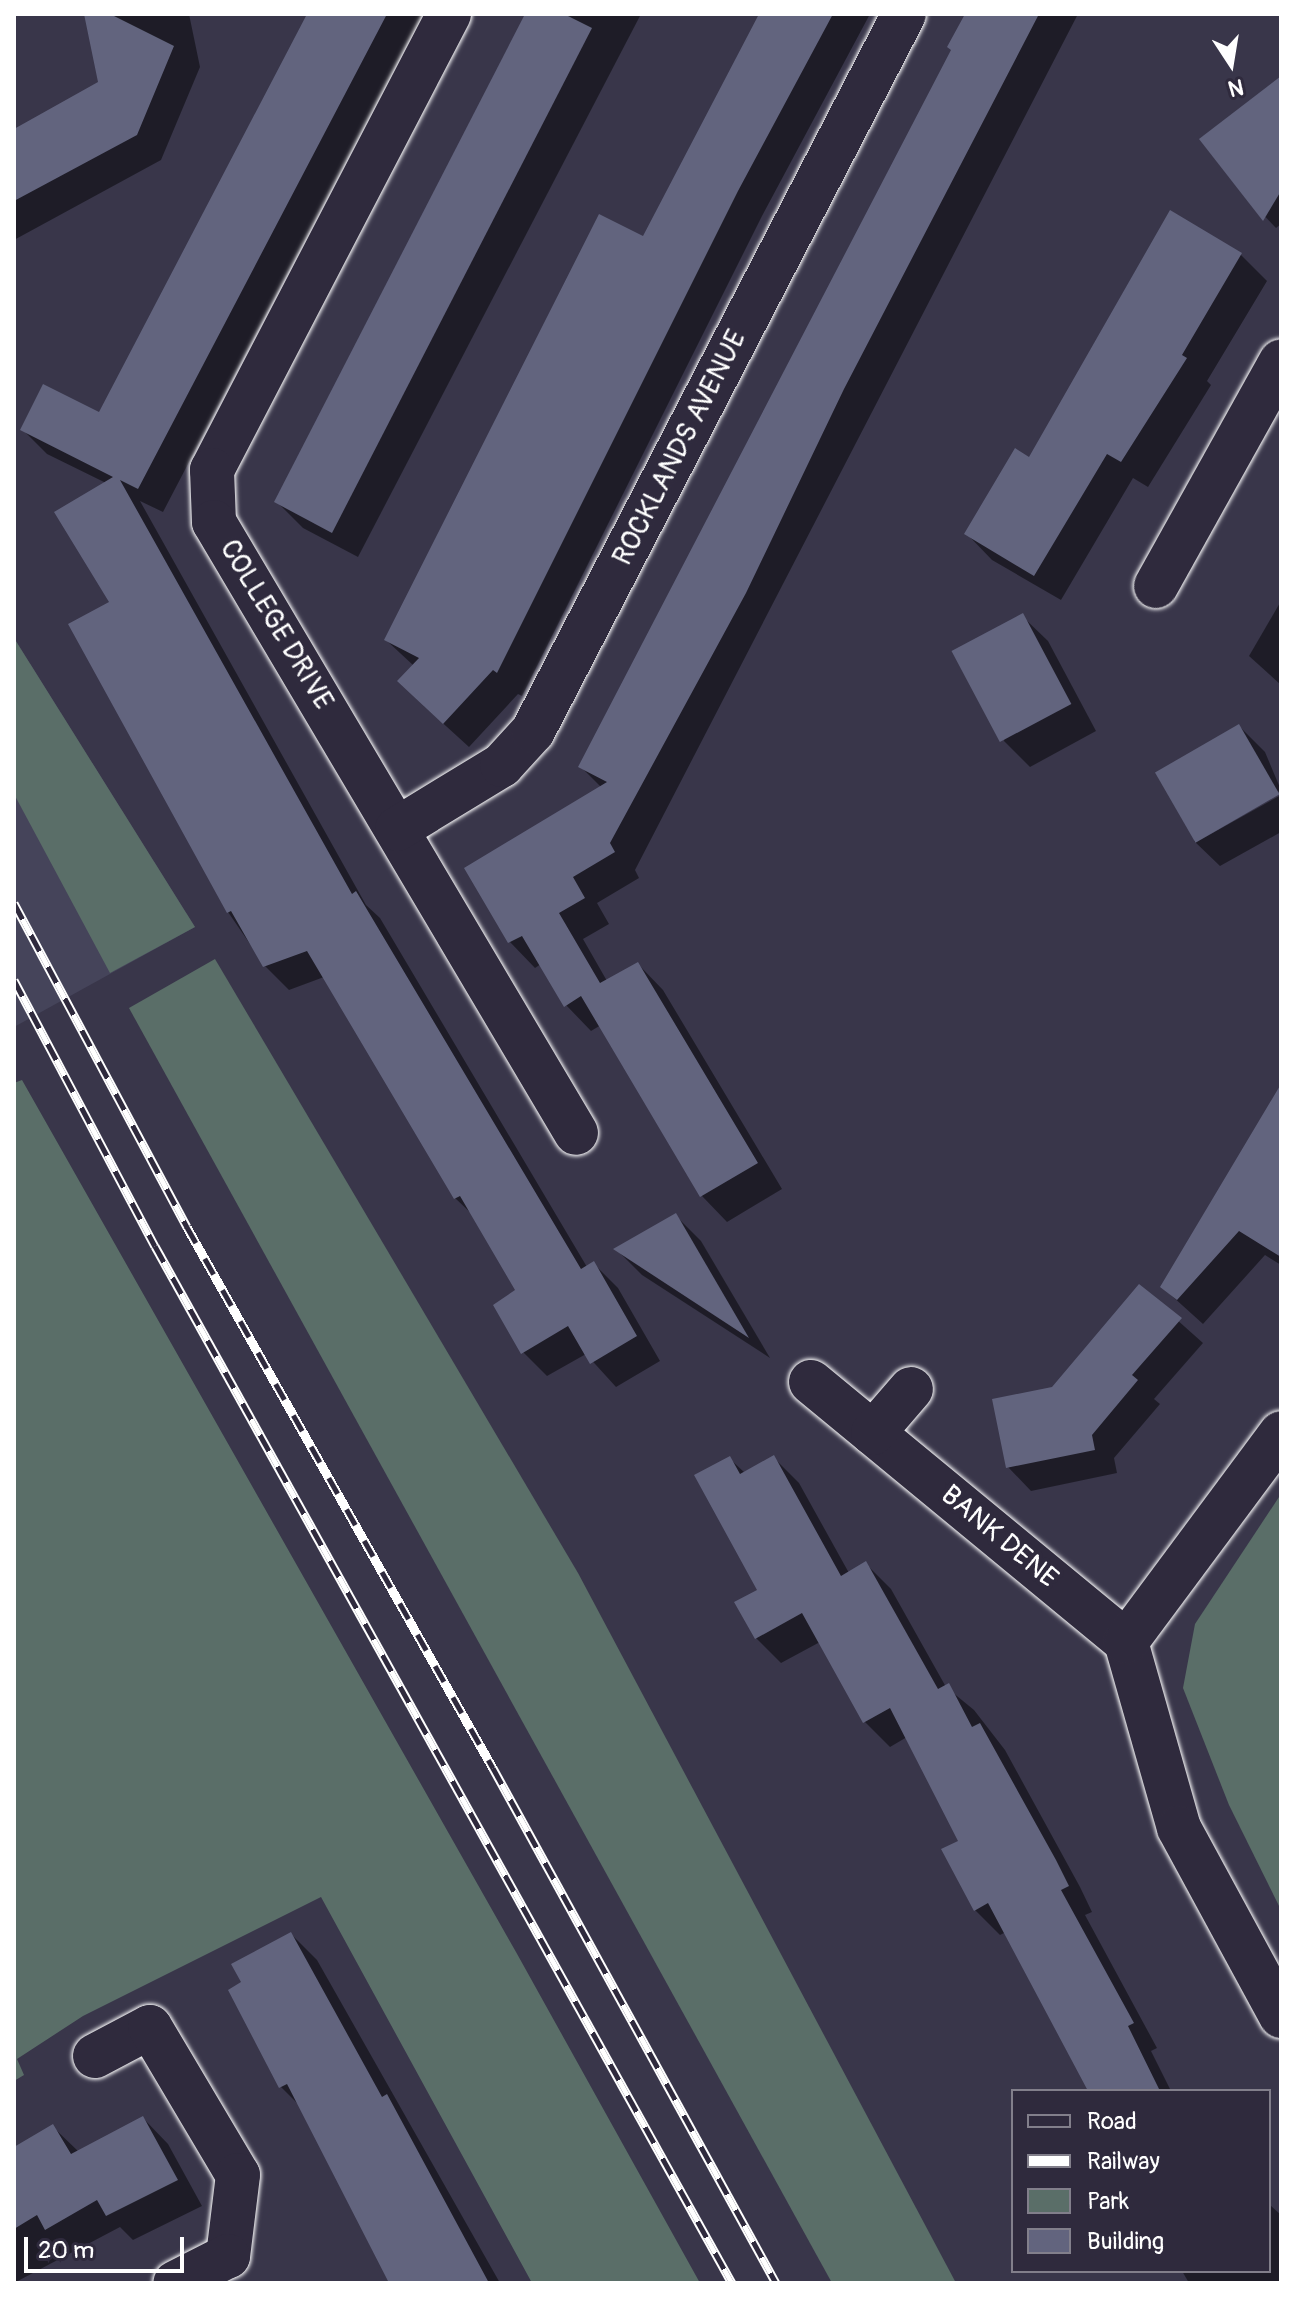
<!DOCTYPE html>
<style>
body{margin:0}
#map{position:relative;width:1295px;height:2297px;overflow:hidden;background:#39364a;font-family:Pangolin,sans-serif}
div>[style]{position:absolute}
.built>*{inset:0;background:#45445a}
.green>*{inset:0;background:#5a6e68}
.shadow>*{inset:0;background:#0007}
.building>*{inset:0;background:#62647e;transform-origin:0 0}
.roads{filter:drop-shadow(0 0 2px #fff) drop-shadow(0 0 2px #fff)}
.minor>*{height:44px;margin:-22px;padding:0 22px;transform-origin:22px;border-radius:22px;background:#2f2a3d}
.rail>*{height:9px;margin-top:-4.5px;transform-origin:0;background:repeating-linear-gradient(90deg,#2f2a3d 0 18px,#fff 0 36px);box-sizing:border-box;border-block:2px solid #fff}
span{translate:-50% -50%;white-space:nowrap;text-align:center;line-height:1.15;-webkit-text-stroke:8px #2f2a3d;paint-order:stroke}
.street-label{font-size:28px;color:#fff}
.frame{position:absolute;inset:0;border:16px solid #fff;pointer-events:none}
.legend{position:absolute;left:1011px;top:2089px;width:260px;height:184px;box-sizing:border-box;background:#2f2a3d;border:2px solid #827f8b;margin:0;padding:10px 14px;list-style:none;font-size:24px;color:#fff}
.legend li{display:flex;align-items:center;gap:16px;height:40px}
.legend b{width:40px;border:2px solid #827f8b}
.north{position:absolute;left:1191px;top:24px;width:80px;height:80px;-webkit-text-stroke:6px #2f2a3d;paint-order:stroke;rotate:168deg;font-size:22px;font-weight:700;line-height:32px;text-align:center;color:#fff}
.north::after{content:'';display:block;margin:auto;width:28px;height:36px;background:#fff;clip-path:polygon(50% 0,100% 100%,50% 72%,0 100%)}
.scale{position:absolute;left:24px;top:2237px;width:160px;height:36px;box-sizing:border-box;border:4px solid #fff;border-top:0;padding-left:10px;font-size:24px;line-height:28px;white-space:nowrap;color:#fff;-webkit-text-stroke:6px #2f2a3d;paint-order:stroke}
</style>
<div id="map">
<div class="built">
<div style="clip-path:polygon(14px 638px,195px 927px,14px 1027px)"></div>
</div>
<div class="green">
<div style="clip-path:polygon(14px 638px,195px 927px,110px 973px,14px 794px)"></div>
<div style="clip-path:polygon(215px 959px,578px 1573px,956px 2283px,832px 2283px,129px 1008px)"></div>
<div style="clip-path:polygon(22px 1080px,516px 1952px,700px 2283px,532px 2283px,321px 1897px,83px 2016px,17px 2059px,24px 2075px,14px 2081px,14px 1083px)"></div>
<div style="clip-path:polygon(1281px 1494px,1281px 1910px,1229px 1805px,1183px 1688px,1195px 1624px)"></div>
</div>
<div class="shadow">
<div style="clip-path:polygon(86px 14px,189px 14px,200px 67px,161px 160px,14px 240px,14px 131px,100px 83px)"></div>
<div style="clip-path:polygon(308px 14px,423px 14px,163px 512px,140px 501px,366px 905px,380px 918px,587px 1267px,593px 1263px,618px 1288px,660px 1361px,616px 1387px,586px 1354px,547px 1376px,523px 1352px,518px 1291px,475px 1217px,455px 1198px,324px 977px,289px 990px,265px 966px,228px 912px,112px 603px,106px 483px,47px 454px,23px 430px,100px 415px)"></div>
<div style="clip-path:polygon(528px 14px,641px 14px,358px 557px,303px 528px,277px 502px)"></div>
<div style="clip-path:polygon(762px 14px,870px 14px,762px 216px,522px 696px,518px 694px,469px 747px,424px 706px,414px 666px,386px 640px,644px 239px)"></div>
<div style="clip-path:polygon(966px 14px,1078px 14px,635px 870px,639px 878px,597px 903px,609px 924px,583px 939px,607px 981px,638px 964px,663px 990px,782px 1189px,727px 1222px,702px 1196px,601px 1025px,591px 1031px,566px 1005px,541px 964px,535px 968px,510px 942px,467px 869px,602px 788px,580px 766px,953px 51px)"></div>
<div style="clip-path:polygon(1281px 84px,1281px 224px,1276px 228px,1251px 202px)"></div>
<div style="clip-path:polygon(1170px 213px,1241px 255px,1267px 281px,1207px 381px,1211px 385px,1148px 487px,1133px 478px,1061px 600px,992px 560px,967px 534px,1029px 460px)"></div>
<div style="clip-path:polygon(1281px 601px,1281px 685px,1249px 656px)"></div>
<div style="clip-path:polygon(1022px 616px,1048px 641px,1096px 731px,1030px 767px,1004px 741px)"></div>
<div style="clip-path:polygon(1239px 726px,1265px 752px,1281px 790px,1200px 840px,1281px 795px,1281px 832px,1220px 866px,1194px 841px)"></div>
<div style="clip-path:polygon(1281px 1094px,1281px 1265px,1265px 1255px,1203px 1324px,1162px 1287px)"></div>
<div style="clip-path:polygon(675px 1215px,701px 1241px,770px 1358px,642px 1275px,617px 1250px)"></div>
<div style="clip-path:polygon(1139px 1286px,1203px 1343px,1154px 1399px,1160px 1404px,1114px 1458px,1117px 1473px,1031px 1491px,1008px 1467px,1053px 1389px)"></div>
<div style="clip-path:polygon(729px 1458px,745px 1473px,774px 1458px,799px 1483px,849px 1573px,866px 1564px,891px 1589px,946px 1687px,974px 1710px,1005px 1750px,1080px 1887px,1092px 1912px,1085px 1915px,1157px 2048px,1151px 2051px,1171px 2091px,1090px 2091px,1008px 1931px,1000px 1935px,975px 1910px,960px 1842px,907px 1737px,890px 1747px,865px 1722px,820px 1642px,781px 1663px,756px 1638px,760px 1590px)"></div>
<div style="clip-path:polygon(291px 1934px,317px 1960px,500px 2283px,399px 2283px,303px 2109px,281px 2087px,244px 1983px)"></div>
<div style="clip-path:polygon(143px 2118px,168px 2144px,202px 2206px,133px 2240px,120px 2227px,14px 2283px,14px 2149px,53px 2127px,79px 2152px)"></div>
<div style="clip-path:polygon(1269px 2204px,1281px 2215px,1281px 2283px,1189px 2283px,1182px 2271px,1269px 2271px)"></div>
</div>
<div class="building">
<div style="clip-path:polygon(84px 14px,110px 14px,174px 46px,137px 135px,14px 201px,14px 129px,98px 82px)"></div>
<div style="clip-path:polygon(307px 14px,387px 14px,138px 489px,120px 480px,352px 894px,356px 891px,581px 1269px,594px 1261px,637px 1336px,590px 1364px,568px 1326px,521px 1354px,493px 1305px,515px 1290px,460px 1196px,454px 1199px,307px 951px,263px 967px,231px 911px,227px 913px,68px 624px,109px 602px,54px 512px,113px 477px,20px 430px,43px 384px,99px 412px)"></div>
<div style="clip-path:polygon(525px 14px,564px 14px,592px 28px,332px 533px,274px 502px)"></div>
<div style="clip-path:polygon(759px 14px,833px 14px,738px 191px,497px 673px,493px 670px,443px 724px,397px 681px,419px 658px,384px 640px,599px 214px,643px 236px)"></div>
<div style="clip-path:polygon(965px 14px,1039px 14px,844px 389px,746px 593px,610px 843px,615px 852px,573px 877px,585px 898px,559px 913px,600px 983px,638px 962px,758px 1163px,700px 1197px,581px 996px,564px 1007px,522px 936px,508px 943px,464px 868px,607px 782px,578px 767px,951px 50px,947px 47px)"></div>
<div style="clip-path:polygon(1281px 76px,1281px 191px,1263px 221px,1199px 139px)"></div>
<div style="clip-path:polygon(1170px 210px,1242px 253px,1182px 355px,1187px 358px,1121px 462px,1107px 454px,1034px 576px,964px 534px,1015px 448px,1029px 457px)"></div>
<div style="left:1023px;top:613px;width:103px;height:81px;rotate:62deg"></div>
<div style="left:1239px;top:724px;width:81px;height:97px;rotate:60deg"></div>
<div style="clip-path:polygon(1281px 1084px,1281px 1257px,1239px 1231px,1177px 1300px,1160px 1287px)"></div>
<div style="clip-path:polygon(676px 1213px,749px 1338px,613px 1249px)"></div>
<div style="clip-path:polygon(1139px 1284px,1182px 1318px,1132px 1375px,1138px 1380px,1092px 1435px,1095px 1450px,1006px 1468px,992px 1399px,1052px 1387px)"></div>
<div style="clip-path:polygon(774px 1455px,841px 1576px,866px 1561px,938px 1689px,949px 1683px,972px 1727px,980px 1723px,1056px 1860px,1069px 1886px,1061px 1890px,1134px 2023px,1128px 2026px,1160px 2091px,1088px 2091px,988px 1903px,974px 1911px,941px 1849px,958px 1841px,890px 1708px,863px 1723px,802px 1613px,755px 1639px,734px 1602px,757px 1590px,694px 1475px,730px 1456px,740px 1474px)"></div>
<div style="clip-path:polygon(291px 1932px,382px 2097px,387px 2094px,489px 2283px,389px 2283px,287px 2084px,279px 2088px,228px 1990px,241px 1982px,231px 1964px)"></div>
<div style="clip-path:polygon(143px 2116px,178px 2180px,106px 2216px,97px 2200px,45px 2230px,37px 2215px,14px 2229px,14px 2147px,53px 2124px,71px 2154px)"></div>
</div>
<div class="roads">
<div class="minor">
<div style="left:449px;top:14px;width:514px;rotate:117.46deg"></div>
<div style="left:212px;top:470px;width:52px;rotate:87.8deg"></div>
<div style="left:214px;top:522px;width:710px;rotate:59.35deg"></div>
<div style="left:1156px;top:586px;width:257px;rotate:-60.9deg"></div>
<div style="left:397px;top:829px;width:123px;rotate:-31.4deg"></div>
<div style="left:502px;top:765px;width:46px;rotate:-47.6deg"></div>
<div style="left:533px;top:731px;width:807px;rotate:-62.64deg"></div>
<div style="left:811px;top:1382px;width:408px;rotate:39.5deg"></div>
<div style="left:873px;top:1433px;width:58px;rotate:-49.2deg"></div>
<div style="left:1126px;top:1642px;width:193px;rotate:74.1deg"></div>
<div style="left:1179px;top:1828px;width:214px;rotate:61.5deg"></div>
<div style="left:1126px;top:1642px;width:260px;rotate:-53.4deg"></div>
<div style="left:95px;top:2056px;width:62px;rotate:-27.8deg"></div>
<div style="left:150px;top:2027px;width:172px;rotate:59.3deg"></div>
<div style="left:238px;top:2175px;width:82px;rotate:97deg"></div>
<div style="left:228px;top:2256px;width:59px;rotate:153deg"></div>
</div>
</div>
<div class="rail">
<div style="left:14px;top:903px;width:367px;rotate:61.9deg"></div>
<div style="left:187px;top:1227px;width:622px;rotate:60.51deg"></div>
<div style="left:493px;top:1768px;width:588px;rotate:61.21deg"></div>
<div style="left:14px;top:980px;width:301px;rotate:62.1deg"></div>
<div style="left:155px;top:1246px;width:1187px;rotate:60.91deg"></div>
</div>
<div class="street-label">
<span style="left:680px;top:448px;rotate:-63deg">ROCKLANDS AVENUE</span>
<span style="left:276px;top:625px;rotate:59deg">COLLEGE DRIVE</span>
<span style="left:999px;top:1537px;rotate:40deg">BANK DENE</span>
</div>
<div class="frame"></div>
<ul class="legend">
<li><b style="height:10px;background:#2f2a3d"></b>Road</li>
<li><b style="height:10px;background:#fff"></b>Railway</li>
<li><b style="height:22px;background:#5a6e68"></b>Park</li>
<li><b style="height:22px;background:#62647e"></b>Building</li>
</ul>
<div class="north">N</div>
<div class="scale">20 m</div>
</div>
